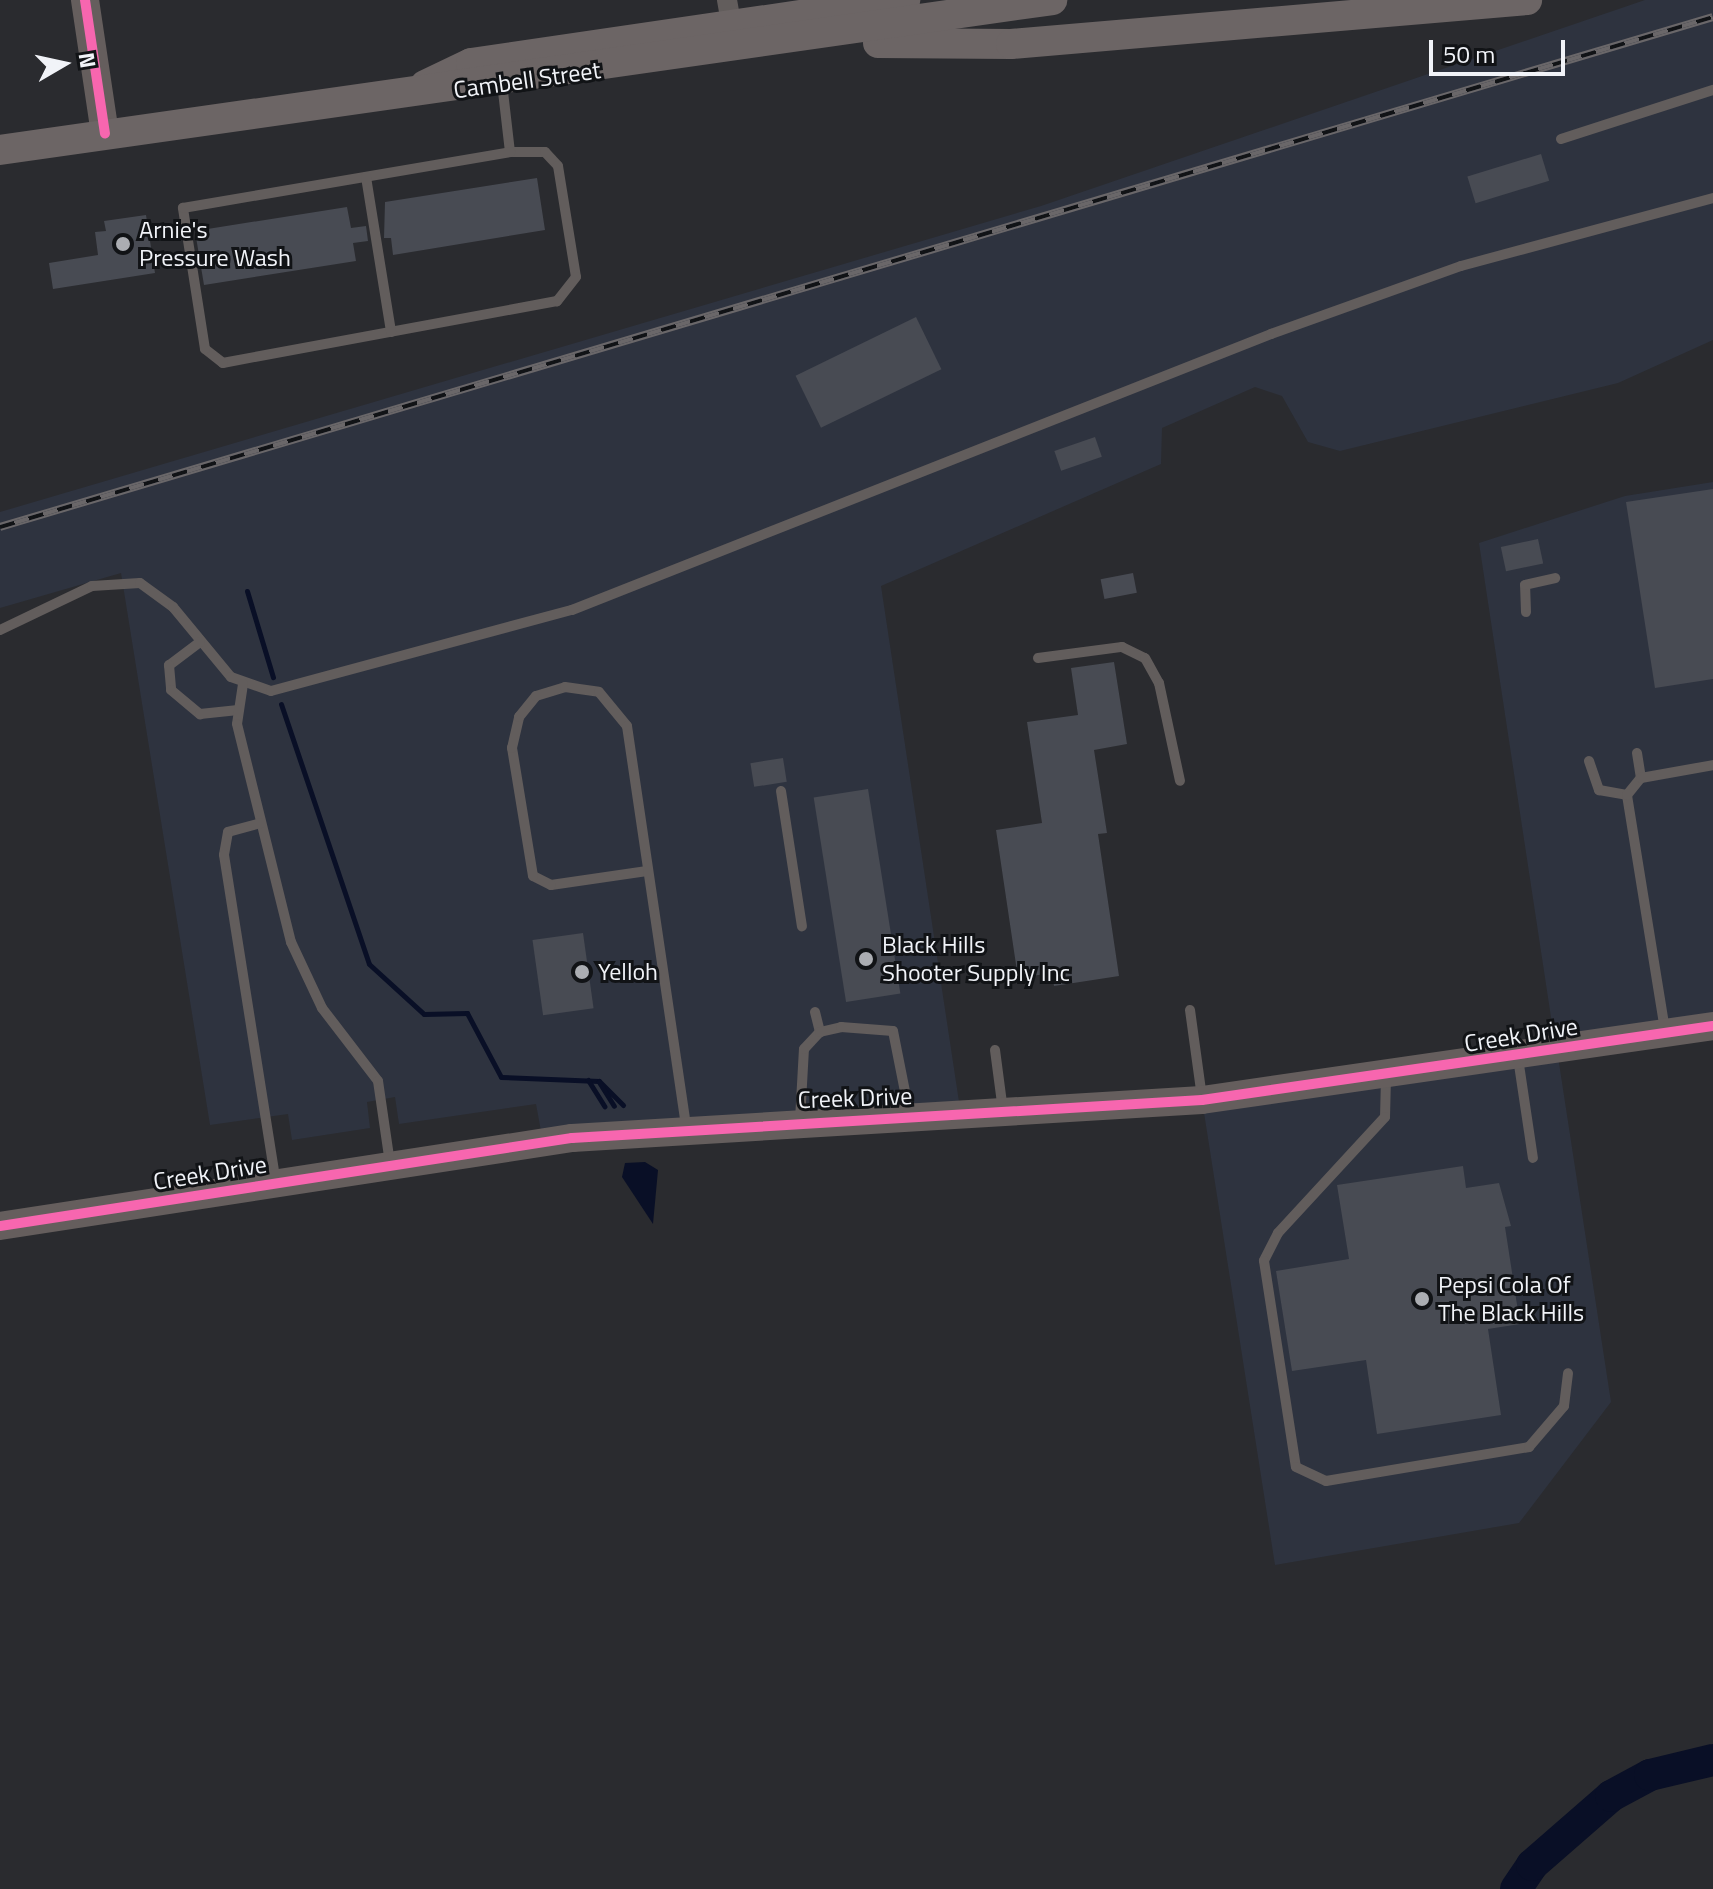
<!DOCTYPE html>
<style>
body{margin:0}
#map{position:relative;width:1713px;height:1889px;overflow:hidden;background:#2a2b2f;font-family:"Titillium Web",sans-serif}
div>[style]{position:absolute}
.built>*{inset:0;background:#2e333f}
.water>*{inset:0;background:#090f26}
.stream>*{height:5px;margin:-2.5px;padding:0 2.5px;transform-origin:2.5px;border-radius:2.5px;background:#090f26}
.river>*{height:32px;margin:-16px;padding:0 16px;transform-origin:16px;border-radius:16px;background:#090f26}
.building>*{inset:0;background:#484b53;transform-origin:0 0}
.lane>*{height:10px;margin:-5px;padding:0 5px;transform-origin:5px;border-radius:5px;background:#625d5c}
.street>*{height:20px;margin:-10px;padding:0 10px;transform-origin:10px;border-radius:10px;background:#625d5c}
.secondary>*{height:28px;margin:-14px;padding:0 14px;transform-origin:14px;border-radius:14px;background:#655e5d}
.primary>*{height:30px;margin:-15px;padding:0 15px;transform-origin:15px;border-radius:15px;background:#6c6565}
.rail>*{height:8px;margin-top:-4px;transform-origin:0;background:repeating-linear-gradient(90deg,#111316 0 15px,#6a6769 0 30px);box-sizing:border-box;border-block:2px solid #6a6769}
.cycleway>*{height:10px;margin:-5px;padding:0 5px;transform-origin:5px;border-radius:5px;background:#f766af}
.dots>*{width:22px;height:22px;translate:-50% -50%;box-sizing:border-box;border:4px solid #111316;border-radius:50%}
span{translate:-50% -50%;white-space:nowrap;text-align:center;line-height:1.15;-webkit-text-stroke:6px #111316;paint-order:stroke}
.street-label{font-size:24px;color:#f1f3f8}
.poi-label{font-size:24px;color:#f1f3f8}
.left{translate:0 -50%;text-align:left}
.north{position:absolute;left:24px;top:24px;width:80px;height:80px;-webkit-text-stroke:6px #111316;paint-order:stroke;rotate:81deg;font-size:22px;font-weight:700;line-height:32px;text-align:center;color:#f1f3f8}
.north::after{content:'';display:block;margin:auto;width:28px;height:36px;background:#f1f3f8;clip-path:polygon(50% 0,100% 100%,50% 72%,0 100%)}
.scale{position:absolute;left:1429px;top:40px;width:136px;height:36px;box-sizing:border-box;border:4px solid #f1f3f8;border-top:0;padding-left:10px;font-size:24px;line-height:28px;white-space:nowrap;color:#f1f3f8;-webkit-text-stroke:6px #111316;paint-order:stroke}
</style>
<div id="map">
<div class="built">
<div style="clip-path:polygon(1645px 0,1713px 0,1713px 340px,1618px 383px,1340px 451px,1308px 442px,1282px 396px,1255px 387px,1162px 428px,1161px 464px,881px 586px,961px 1115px,543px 1142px,536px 1104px,399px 1124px,395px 1097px,367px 1102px,370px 1128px,292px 1140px,288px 1114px,210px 1125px,121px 573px,0 608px,0 512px,1041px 206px)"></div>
<div style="clip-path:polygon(1713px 482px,1713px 1026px,1557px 1050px,1611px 1402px,1519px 1523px,1275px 1565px,1202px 1100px,1556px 1050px,1479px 543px,1625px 496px)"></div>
</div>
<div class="water">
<div style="clip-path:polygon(645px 1162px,658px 1170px,653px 1224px,622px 1177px,625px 1163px)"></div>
</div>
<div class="stream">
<div style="left:247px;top:591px;width:90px;rotate:73.2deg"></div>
<div style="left:281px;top:704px;width:274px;rotate:71.3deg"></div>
<div style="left:369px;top:964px;width:74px;rotate:42.3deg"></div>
<div style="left:424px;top:1014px;width:43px;rotate:-1.3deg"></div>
<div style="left:467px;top:1013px;width:72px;rotate:62deg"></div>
<div style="left:501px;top:1077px;width:98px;rotate:2.3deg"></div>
<div style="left:599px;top:1081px;width:34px;rotate:45deg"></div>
<div style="left:588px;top:1080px;width:31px;rotate:58deg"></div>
<div style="left:599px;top:1082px;width:28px;rotate:58deg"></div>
</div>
<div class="river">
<div style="left:1516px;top:1889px;width:29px;rotate:-56deg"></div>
<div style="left:1532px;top:1865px;width:105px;rotate:-41.1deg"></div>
<div style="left:1611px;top:1796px;width:44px;rotate:-28.3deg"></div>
<div style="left:1650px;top:1775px;width:65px;rotate:-13.4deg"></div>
</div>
<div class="building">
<div style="left:1541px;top:154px;width:28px;height:77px;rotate:73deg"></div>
<div style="clip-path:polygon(537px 178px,545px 230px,393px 255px,391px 238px,384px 238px,385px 202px)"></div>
<div style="clip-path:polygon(347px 207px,351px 228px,366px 226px,368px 241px,353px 243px,356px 261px,204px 285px,195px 231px)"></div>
<div style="clip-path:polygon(146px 215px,155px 273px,53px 289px,49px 263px,98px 255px,95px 232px,106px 231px,104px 221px)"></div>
<div style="left:916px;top:317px;width:58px;height:134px;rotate:64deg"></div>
<div style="left:1095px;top:437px;width:21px;height:43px;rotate:71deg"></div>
<div style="clip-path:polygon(1713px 489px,1713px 679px,1655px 688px,1626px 502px)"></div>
<div style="left:1538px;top:539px;width:25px;height:38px;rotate:78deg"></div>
<div style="left:1133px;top:573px;width:20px;height:33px;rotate:79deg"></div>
<div style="clip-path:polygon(1114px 662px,1127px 744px,1094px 750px,1107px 833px,1098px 834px,1119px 976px,1054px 986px,1052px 973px,1018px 978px,996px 830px,1042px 823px,1027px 722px,1078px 715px,1071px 668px)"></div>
<div style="left:783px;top:758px;width:24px;height:33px;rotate:81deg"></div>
<div style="left:868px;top:789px;width:207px;height:55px;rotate:81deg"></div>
<div style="left:583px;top:933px;width:76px;height:51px;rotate:82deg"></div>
<div style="clip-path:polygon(1463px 1166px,1466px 1188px,1499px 1183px,1511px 1226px,1505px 1227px,1520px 1324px,1488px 1329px,1501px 1415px,1377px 1434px,1366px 1360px,1292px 1371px,1276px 1271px,1349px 1259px,1337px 1185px)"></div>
</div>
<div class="lane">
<div style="left:502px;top:83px;width:69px;rotate:83.4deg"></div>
<div style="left:1561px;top:139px;width:160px;rotate:-17.9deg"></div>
<div style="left:510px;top:152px;width:35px"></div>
<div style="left:545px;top:152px;width:19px;rotate:47deg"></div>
<div style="left:558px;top:166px;width:112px;rotate:80.8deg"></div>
<div style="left:576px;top:277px;width:31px;rotate:128deg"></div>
<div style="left:557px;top:301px;width:340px;rotate:169.5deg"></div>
<div style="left:223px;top:363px;width:23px;rotate:-142deg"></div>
<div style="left:205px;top:349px;width:143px;rotate:-98.9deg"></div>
<div style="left:183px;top:208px;width:332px;rotate:-9.7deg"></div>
<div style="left:366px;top:177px;width:157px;rotate:80.8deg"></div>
<div style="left:1526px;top:612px;width:27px;rotate:-92deg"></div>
<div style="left:1525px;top:585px;width:31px;rotate:-13deg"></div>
<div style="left:0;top:630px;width:102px;rotate:-25.6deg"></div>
<div style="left:92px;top:586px;width:48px;rotate:-3.6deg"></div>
<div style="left:140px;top:583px;width:41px;rotate:36deg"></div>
<div style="left:173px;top:607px;width:91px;rotate:50.4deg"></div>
<div style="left:231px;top:677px;width:42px;rotate:19.3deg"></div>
<div style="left:271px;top:691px;width:312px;rotate:-15.1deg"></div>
<div style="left:572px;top:610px;width:752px;rotate:-21.55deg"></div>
<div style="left:1271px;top:334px;width:202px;rotate:-19.7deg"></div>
<div style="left:1461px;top:266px;width:261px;rotate:-15.1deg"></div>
<div style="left:200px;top:642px;width:39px;rotate:143deg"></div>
<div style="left:169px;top:665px;width:25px;rotate:85deg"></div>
<div style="left:171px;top:690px;width:38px;rotate:40deg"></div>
<div style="left:200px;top:714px;width:36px;rotate:-6deg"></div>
<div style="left:1038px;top:658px;width:85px;rotate:-7.5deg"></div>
<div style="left:1122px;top:647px;width:25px;rotate:26deg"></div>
<div style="left:1145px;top:658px;width:29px;rotate:61deg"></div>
<div style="left:1159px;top:683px;width:100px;rotate:77.9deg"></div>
<div style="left:243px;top:684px;width:40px;rotate:98.5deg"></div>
<div style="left:237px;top:724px;width:225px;rotate:76.1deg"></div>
<div style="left:291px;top:942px;width:73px;rotate:64.8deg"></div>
<div style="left:322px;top:1008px;width:92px;rotate:52.5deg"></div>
<div style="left:378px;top:1081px;width:83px;rotate:81.7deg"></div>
<div style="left:1637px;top:753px;width:25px;rotate:81deg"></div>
<div style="left:1589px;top:761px;width:31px;rotate:71deg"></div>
<div style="left:1599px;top:790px;width:28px;rotate:10deg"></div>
<div style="left:781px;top:791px;width:137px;rotate:81.2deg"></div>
<div style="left:261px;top:823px;width:34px;rotate:165deg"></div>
<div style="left:228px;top:832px;width:23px;rotate:100deg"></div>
<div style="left:224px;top:855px;width:332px;rotate:81deg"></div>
<div style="left:647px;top:871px;width:97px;rotate:171.7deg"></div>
<div style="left:551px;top:885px;width:20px;rotate:-153deg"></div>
<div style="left:533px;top:876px;width:130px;rotate:-99.3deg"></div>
<div style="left:512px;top:748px;width:32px;rotate:-77deg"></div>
<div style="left:519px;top:717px;width:27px;rotate:-51deg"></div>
<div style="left:536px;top:696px;width:30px;rotate:-17deg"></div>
<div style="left:565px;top:687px;width:34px;rotate:8deg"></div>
<div style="left:599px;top:692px;width:44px;rotate:50.5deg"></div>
<div style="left:627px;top:726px;width:405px;rotate:81.6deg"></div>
<div style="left:1190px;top:1010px;width:89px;rotate:82.2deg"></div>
<div style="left:815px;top:1012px;width:21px;rotate:76deg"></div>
<div style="left:1665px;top:1030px;width:238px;rotate:-99.2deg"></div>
<div style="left:1627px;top:795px;width:22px;rotate:-51deg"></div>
<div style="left:1641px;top:778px;width:73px;rotate:-10.2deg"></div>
<div style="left:995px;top:1050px;width:62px;rotate:82.5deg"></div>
<div style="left:1518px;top:1058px;width:101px;rotate:81.5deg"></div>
<div style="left:1386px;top:1077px;width:40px;rotate:91.4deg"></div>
<div style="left:1385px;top:1117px;width:158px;rotate:132.7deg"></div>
<div style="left:1278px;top:1233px;width:31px;rotate:117deg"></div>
<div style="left:1264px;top:1261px;width:208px;rotate:81.2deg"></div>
<div style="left:1296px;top:1467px;width:33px;rotate:25deg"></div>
<div style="left:1326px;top:1481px;width:206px;rotate:-9.5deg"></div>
<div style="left:1529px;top:1447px;width:54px;rotate:-49.5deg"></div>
<div style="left:1564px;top:1406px;width:33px;rotate:-83deg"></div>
<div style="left:800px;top:1120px;width:71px;rotate:-86.8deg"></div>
<div style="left:804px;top:1049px;width:23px;rotate:-47deg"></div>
<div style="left:820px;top:1032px;width:22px;rotate:-13deg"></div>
<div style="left:841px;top:1027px;width:52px;rotate:4.4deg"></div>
<div style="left:893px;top:1031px;width:88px;rotate:78.8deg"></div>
</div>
<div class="street">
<div style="left:727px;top:0;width:36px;rotate:80deg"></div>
</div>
<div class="secondary">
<div style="left:85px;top:0;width:135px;rotate:81.5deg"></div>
<div style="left:0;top:1226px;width:579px;rotate:-8.75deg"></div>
<div style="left:572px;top:1138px;width:631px;rotate:-3.45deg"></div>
<div style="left:1202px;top:1100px;width:516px;rotate:-8.24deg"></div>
</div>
<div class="primary">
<div style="left:878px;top:43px;width:133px;rotate:0.4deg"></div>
<div style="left:1011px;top:44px;width:518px;rotate:-4.87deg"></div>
<div style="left:425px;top:85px;width:51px;rotate:-25.6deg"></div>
<div style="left:471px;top:63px;width:439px;rotate:-8.3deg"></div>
<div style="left:0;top:150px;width:1063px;rotate:-8.11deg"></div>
</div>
<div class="rail">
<div style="left:0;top:527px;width:1787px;rotate:-16.58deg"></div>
</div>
<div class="cycleway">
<div style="left:85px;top:0;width:135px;rotate:81.5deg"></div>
<div style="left:0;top:1226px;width:579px;rotate:-8.75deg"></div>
<div style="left:572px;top:1138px;width:631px;rotate:-3.45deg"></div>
<div style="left:1202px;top:1100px;width:516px;rotate:-8.24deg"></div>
</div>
<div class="dots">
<div style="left:123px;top:244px;background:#abadb2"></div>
<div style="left:866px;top:959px;background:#abadb2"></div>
<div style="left:582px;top:972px;background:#abadb2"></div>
<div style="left:1422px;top:1299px;background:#abadb2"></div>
</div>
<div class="street-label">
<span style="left:527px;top:80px;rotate:-8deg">Cambell Street</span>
<span style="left:1521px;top:1035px;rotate:-9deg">Creek Drive</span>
<span style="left:855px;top:1098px;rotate:-2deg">Creek Drive</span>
<span style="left:210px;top:1173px;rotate:-9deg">Creek Drive</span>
</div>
<div class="poi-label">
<span class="left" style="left:139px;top:244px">Arnie's<br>Pressure Wash</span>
<span class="left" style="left:882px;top:959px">Black Hills<br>Shooter Supply Inc</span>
<span class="left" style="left:598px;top:972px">Yelloh</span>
<span class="left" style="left:1438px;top:1299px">Pepsi Cola Of<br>The Black Hills</span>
</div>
<div class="north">N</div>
<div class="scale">50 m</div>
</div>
